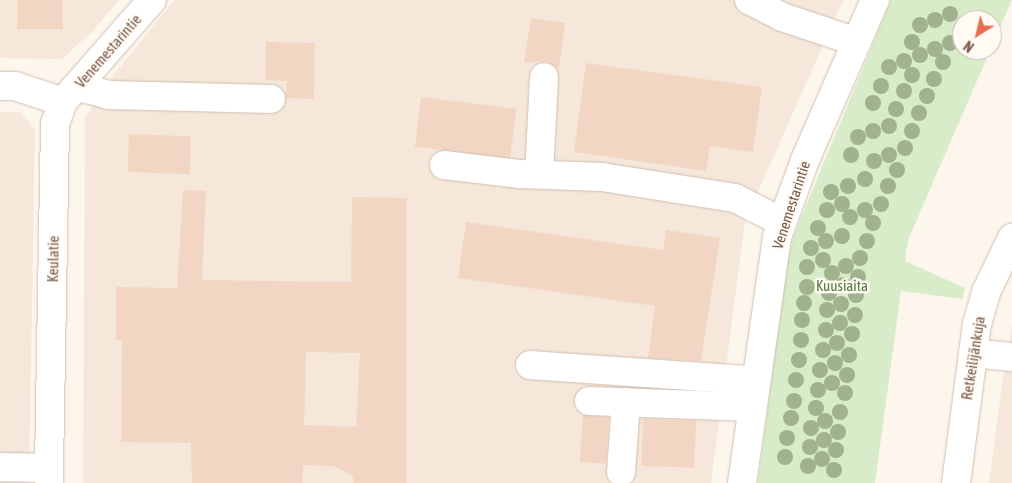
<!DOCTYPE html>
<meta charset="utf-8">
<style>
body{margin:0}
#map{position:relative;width:1012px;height:483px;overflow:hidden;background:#fdf6ec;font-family:"Asap Condensed",sans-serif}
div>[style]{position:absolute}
.residential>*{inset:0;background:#f5e8da}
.green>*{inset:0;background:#d8ecc9}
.building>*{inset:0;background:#f3d5c3;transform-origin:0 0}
.roads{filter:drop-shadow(0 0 1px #d1beb0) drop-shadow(0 0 1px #d1beb0)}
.minor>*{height:28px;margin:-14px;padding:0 14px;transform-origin:14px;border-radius:14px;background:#fff}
.trees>*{width:16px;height:16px;margin:-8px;border-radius:50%;background:#a0b28e}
span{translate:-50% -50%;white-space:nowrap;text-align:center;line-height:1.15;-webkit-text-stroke:5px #fffaf3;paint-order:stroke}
.street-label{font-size:15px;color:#7a5c4d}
.park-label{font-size:15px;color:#537a41}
.north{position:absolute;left:952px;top:10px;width:50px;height:50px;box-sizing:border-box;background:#fffaf3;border:1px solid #cabbb1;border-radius:50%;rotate:216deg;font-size:14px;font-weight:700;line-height:20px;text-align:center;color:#7a5c4d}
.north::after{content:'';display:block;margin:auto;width:18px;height:22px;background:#e76f51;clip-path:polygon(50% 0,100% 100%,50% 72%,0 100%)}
</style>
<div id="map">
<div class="residential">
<div style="clip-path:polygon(0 0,119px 0,93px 31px,62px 59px,0 58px)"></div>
<div style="clip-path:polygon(174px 0,843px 0,745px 221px,711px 483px,83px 483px,85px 119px,112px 77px)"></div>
<div style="clip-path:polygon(0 112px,20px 112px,35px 129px,29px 483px,0 483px)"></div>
<div style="clip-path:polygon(1012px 325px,1012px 483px,989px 483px,1003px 378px)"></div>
</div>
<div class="green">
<div style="clip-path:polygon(evenodd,891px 0,1012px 0,908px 240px,905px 261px,965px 288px,962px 299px,901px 291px,875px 483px,758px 483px,785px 273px,792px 240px,891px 0,962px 20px,992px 20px,992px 50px,962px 50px,962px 20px)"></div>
</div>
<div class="building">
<div style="left:17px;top:0;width:46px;height:29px"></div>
<div style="clip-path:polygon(531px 18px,565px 23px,559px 68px,545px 61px,524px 63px)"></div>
<div style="clip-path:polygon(266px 42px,315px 43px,314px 99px,286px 98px,287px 81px,265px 80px)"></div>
<div style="clip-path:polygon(586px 63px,762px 87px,753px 152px,710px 146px,706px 171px,574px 152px)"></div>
<div style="left:421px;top:97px;width:96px;height:50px;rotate:7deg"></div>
<div style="left:129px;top:134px;width:62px;height:38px;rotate:2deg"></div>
<div style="clip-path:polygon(evenodd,183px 190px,206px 191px,202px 280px,351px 282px,352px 197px,407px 198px,407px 483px,353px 483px,353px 476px,334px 466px,303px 465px,303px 483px,192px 483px,191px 443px,121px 442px,122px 340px,116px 340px,116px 287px,177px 288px,183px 190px,306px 352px,360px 353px,356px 427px,304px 425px,306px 352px)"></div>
<div style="clip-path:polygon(466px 222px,663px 250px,666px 230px,720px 238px,701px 361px,648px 358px,655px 306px,458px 278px)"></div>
<div style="left:583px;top:415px;width:26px;height:47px;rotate:4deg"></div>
<div style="left:643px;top:419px;width:53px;height:47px;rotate:2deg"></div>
</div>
<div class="roads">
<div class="minor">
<div style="left:749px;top:0;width:37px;rotate:27deg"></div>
<div style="left:782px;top:17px;width:79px;rotate:18.4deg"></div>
<div style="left:0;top:86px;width:15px"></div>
<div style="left:15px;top:86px;width:51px;rotate:18.4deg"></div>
<div style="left:63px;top:102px;width:23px;rotate:110deg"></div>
<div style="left:55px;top:124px;width:359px;rotate:91deg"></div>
<div style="left:78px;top:87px;width:32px;rotate:14deg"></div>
<div style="left:109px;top:95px;width:162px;rotate:1.4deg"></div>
<div style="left:67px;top:97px;width:129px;rotate:-48.8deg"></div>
<div style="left:444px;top:165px;width:77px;rotate:6.8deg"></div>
<div style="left:520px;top:174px;width:82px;rotate:2.1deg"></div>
<div style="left:602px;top:177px;width:135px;rotate:9deg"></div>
<div style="left:735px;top:198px;width:53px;rotate:27.1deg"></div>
<div style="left:539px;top:174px;width:97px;rotate:-87deg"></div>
<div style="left:973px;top:353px;width:39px;rotate:6deg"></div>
<div style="left:530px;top:365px;width:227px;rotate:4deg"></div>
<div style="left:589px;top:401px;width:163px;rotate:2.1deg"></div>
<div style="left:0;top:467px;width:49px;rotate:1.2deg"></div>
<div style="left:621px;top:472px;width:70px;rotate:-85.9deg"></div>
<div style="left:742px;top:483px;width:248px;rotate:-81.9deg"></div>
<div style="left:777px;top:237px;width:82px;rotate:-70deg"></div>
<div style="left:805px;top:160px;width:175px;rotate:-66.4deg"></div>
<div style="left:956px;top:483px;width:160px;rotate:-82.5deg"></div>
<div style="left:977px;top:324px;width:35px;rotate:-74deg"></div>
<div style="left:987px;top:290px;width:58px;rotate:-64.3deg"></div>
</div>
</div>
<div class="trees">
<div style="left:950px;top:14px"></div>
<div style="left:935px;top:20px"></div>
<div style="left:920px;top:25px"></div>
<div style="left:912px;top:42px"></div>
<div style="left:950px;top:43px"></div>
<div style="left:935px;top:49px"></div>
<div style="left:920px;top:55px"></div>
<div style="left:904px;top:61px"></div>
<div style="left:943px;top:62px"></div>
<div style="left:889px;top:67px"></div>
<div style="left:912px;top:75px"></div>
<div style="left:934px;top:79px"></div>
<div style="left:881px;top:86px"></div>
<div style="left:904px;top:91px"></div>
<div style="left:927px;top:96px"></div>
<div style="left:873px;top:103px"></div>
<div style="left:896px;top:109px"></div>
<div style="left:919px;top:113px"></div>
<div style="left:889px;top:126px"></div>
<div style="left:873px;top:131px"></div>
<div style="left:912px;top:131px"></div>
<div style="left:858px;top:137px"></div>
<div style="left:905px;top:148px"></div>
<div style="left:851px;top:155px"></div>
<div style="left:889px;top:155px"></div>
<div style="left:874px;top:161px"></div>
<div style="left:897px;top:170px"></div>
<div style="left:865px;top:179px"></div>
<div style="left:848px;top:186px"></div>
<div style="left:888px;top:186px"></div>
<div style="left:831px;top:192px"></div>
<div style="left:842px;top:204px"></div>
<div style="left:881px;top:204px"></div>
<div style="left:827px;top:210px"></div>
<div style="left:865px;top:210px"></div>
<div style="left:850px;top:217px"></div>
<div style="left:873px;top:223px"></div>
<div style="left:818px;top:228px"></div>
<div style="left:842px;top:236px"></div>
<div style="left:826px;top:241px"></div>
<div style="left:867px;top:241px"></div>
<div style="left:811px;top:248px"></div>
<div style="left:860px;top:258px"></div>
<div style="left:823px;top:260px"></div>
<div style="left:846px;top:266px"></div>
<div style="left:807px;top:267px"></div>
<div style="left:832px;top:273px"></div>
<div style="left:858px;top:277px"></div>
<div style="left:843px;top:285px"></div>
<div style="left:807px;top:287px"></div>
<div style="left:829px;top:293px"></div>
<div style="left:856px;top:295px"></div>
<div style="left:804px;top:303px"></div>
<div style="left:841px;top:304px"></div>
<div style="left:827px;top:310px"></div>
<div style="left:855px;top:315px"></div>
<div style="left:802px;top:320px"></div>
<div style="left:840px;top:323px"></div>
<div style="left:826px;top:330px"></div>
<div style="left:852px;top:334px"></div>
<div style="left:801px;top:340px"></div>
<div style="left:837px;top:343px"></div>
<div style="left:823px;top:350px"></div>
<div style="left:849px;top:355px"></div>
<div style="left:799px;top:360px"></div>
<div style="left:835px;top:363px"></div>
<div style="left:820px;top:370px"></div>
<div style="left:847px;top:375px"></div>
<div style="left:796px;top:380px"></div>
<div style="left:832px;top:383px"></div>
<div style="left:818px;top:390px"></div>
<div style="left:845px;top:393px"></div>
<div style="left:794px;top:401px"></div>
<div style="left:816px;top:408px"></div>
<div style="left:840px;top:412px"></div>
<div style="left:791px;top:418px"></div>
<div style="left:825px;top:421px"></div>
<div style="left:811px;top:428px"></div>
<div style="left:838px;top:432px"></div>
<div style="left:787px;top:438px"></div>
<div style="left:824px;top:440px"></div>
<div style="left:810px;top:447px"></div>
<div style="left:836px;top:450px"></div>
<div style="left:785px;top:457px"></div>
<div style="left:822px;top:459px"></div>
<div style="left:808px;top:466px"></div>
<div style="left:834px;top:470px"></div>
</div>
<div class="street-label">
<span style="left:108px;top:51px;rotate:-49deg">Venemestarintie</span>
<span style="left:791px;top:205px;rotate:-72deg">Venemestarintie</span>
<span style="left:53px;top:259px;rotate:-89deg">Keulatie</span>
<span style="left:973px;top:358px;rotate:-81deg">Retkeilijänkuja</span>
</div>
<div class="park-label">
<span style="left:842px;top:286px">Kuusiaita</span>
</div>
<div class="north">N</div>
</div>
